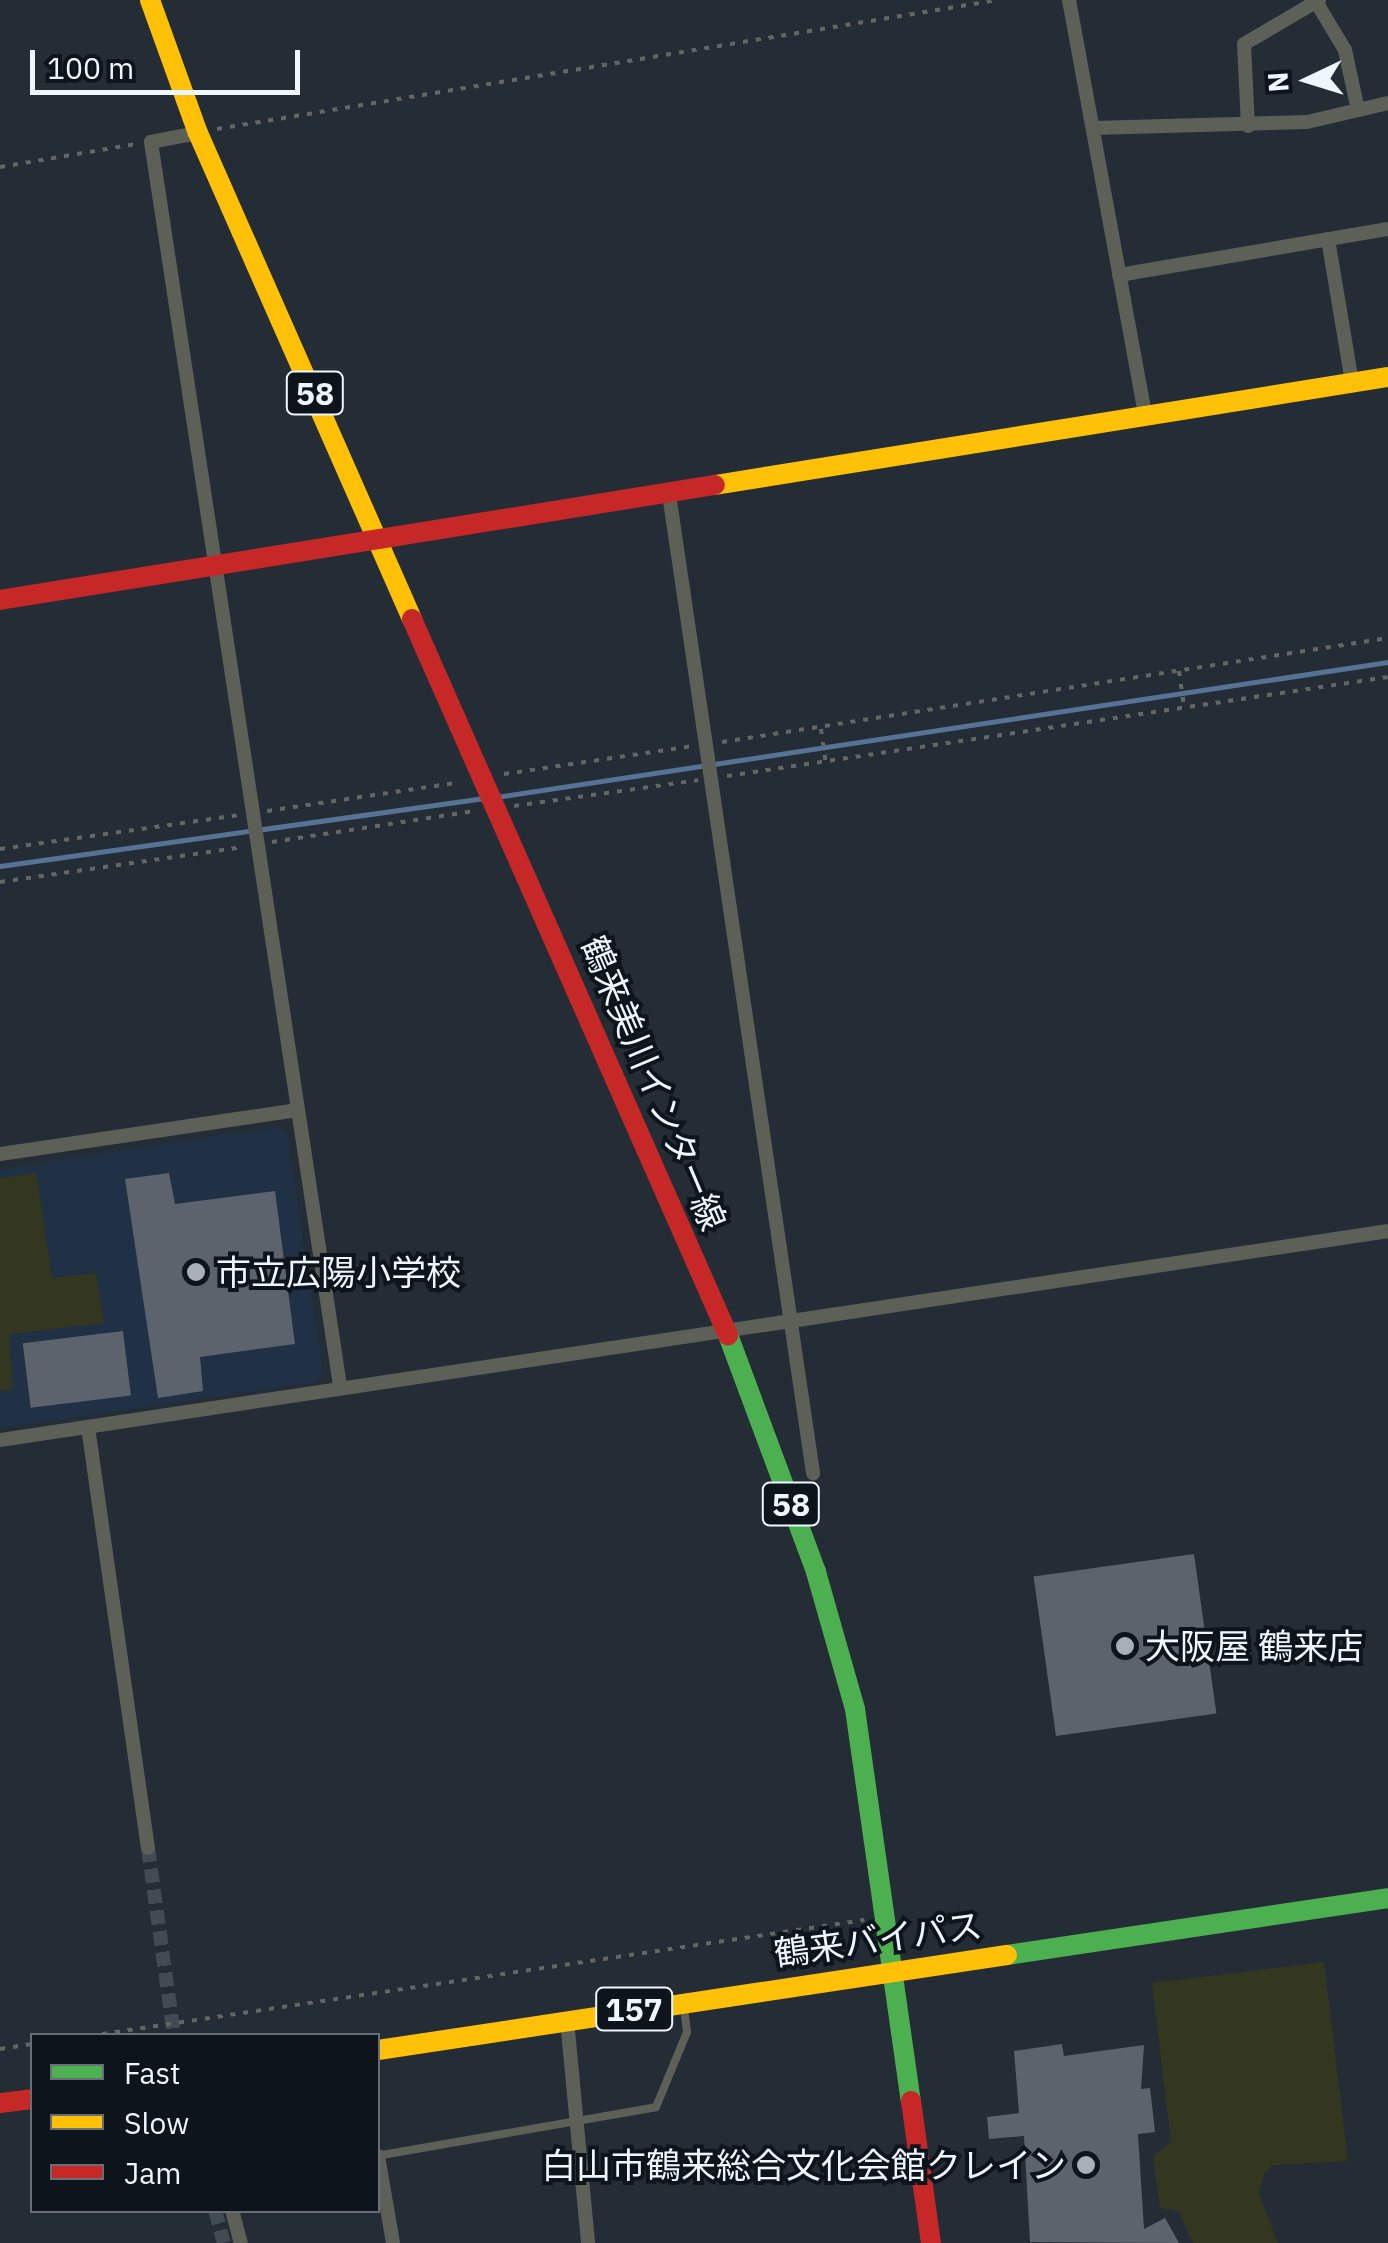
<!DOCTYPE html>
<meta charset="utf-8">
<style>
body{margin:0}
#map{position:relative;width:1388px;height:2243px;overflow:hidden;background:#242d36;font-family:"IBM Plex Sans","Noto Sans JP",sans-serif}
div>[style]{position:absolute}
.built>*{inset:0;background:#203146}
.green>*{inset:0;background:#333720}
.stream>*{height:5px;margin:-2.5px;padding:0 2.5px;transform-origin:2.5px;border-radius:2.5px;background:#567294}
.building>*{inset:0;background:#5c636c;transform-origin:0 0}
.street-tunnel>*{height:14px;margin-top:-7px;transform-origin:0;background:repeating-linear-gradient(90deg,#424b54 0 14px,transparent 0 21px)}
.path>*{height:4px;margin-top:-2px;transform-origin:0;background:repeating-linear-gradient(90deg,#636663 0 5px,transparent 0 13px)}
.lane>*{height:8px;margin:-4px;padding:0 4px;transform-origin:4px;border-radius:4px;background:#5d6057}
.street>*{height:14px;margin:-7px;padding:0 7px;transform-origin:7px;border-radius:7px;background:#5d6057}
.fast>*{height:20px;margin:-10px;padding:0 10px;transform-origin:10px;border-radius:10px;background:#4caf50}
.slow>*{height:20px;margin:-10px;padding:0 10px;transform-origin:10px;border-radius:10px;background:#ffc107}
.jam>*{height:20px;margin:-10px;padding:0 10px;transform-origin:10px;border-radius:10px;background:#c62828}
.dots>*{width:28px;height:28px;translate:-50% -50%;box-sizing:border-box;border:5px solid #0d141b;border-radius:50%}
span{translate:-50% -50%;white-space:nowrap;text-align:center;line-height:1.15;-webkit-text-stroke:8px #0d141b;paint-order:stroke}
.shield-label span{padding:2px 8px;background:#0d141b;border:2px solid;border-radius:8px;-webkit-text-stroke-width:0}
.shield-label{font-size:32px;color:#eef6ff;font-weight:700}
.street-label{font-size:35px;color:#eef6ff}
.poi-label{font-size:35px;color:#eef6ff}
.left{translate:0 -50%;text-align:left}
.right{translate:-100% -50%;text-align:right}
.legend{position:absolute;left:30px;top:2033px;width:350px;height:180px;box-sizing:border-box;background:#0d141b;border:2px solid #676e76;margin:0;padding:12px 18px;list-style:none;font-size:30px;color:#eef6ff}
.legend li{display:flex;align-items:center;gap:20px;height:50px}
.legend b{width:50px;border:2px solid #676e76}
.north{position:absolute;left:1258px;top:30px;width:100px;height:100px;-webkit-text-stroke:8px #0d141b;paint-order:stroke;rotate:266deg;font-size:28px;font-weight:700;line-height:40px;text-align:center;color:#eef6ff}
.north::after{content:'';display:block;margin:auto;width:35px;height:45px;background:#eef6ff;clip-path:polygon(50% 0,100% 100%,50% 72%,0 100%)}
.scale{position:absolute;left:30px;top:50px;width:270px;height:45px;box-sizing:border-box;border:5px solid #eef6ff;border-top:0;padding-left:12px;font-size:30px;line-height:35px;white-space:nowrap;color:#eef6ff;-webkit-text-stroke:8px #0d141b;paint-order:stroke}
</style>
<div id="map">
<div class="built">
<div style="clip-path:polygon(277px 1127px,287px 1133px,323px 1372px,316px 1382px,0 1428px,0 1169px)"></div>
</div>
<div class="green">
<div style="clip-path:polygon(36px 1173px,52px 1278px,96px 1273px,104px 1323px,9px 1334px,13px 1390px,0 1391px,0 1178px)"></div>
<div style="clip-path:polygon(1324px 1962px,1348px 2161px,1273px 2165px,1264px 2175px,1259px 2193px,1278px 2243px,1193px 2243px,1179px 2211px,1160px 2208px,1153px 2157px,1171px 2141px,1152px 1983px)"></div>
</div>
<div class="stream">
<div style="left:496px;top:797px;width:902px;rotate:-8.61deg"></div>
<div style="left:0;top:866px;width:491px;rotate:-8deg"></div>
</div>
<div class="building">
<div style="clip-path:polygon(169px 1173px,175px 1204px,275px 1191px,295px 1344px,200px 1357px,203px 1391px,158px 1398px,125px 1179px)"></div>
<div style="left:123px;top:1331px;width:65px;height:101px;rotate:83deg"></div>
<div style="left:1194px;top:1554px;width:161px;height:162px;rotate:82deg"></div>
<div style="clip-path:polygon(1062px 2044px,1064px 2056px,1144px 2045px,1141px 2089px,1150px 2088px,1155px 2132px,1138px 2134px,1144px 2229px,1165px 2218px,1179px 2243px,1030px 2242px,1024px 2136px,989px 2139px,987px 2117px,1019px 2113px,1014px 2051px)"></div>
</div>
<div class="street-tunnel">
<div style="left:148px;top:1848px;width:190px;rotate:82.1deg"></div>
<div style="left:215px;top:2210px;width:34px;rotate:75deg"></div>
</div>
<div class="path">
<div style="left:217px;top:129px;width:791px;rotate:-9.39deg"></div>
<div style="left:0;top:167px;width:138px;rotate:-9.6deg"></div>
<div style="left:1179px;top:671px;width:34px;rotate:82deg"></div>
<div style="left:821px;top:729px;width:35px;rotate:82deg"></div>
<div style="left:722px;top:742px;width:674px;rotate:-8.88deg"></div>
<div style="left:504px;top:774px;width:191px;rotate:-8.4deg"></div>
<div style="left:727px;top:776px;width:668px;rotate:-8.52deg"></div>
<div style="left:514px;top:806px;width:186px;rotate:-8deg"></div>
<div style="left:267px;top:811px;width:195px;rotate:-8.5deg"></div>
<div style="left:272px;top:842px;width:205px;rotate:-8.7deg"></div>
<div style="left:0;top:849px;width:240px;rotate:-8.1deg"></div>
<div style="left:0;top:882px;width:246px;rotate:-8.2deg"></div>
<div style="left:89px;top:2036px;width:784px;rotate:-8.51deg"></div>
<div style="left:0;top:2049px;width:32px;rotate:-9deg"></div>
</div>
<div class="lane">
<div style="left:382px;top:2155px;width:278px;rotate:-9.9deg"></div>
<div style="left:656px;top:2107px;width:81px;rotate:-67.5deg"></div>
<div style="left:687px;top:2032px;width:24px;rotate:-97deg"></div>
</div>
<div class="street">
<div style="left:1069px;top:0;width:423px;rotate:79.6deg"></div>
<div style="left:1318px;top:5px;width:52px;rotate:59deg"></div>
<div style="left:1345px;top:50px;width:61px;rotate:77.8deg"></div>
<div style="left:1248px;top:126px;width:82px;rotate:-92.8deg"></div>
<div style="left:1244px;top:44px;width:87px;rotate:-30.4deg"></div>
<div style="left:1093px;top:128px;width:214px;rotate:-1.6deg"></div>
<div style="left:1307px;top:122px;width:83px;rotate:-13.2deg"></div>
<div style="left:198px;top:133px;width:48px;rotate:169.2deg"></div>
<div style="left:151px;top:142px;width:1258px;rotate:81.36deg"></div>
<div style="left:1328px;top:239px;width:146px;rotate:80.5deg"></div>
<div style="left:1119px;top:275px;width:273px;rotate:-9.7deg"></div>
<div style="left:669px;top:494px;width:990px;rotate:81.63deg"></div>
<div style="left:0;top:1154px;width:301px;rotate:-8.4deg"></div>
<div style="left:88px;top:1427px;width:425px;rotate:81.9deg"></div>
<div style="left:0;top:1440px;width:1404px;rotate:-8.56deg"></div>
<div style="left:567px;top:2020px;width:224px;rotate:84.6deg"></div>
<div style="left:378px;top:2156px;width:88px;rotate:80.2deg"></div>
<div style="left:232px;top:2210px;width:34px;rotate:75deg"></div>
</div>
<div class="fast">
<div style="left:728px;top:1335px;width:253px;rotate:69.6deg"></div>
<div style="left:816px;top:1572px;width:142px;rotate:74.1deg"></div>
<div style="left:855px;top:1709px;width:396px;rotate:81.9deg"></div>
<div style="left:1007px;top:1955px;width:385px;rotate:-8.5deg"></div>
</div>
<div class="slow">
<div style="left:150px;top:0;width:141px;rotate:70.2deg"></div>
<div style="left:198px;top:133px;width:531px;rotate:66.23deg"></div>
<div style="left:715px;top:485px;width:682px;rotate:-9.12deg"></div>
<div style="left:378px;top:2050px;width:636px;rotate:-8.59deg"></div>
</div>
<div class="jam">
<div style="left:0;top:600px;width:724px;rotate:-9.14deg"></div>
<div style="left:412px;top:619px;width:783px;rotate:66.19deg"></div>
<div style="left:911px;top:2101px;width:143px;rotate:82deg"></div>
<div style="left:0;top:2103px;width:32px;rotate:-7deg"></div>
</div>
<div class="dots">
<div style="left:196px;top:1272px;background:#a7b0b9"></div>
<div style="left:1125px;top:1646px;background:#a7b0b9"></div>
<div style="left:1086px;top:2165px;background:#a7b0b9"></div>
</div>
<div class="shield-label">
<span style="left:315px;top:393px">58</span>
<span style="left:791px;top:1504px">58</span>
<span style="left:634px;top:2009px">157</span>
</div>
<div class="street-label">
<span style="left:654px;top:1083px;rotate:67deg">鶴来美川インター線</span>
<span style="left:878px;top:1939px;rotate:-8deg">鶴来バイパス</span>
</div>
<div class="poi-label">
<span class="left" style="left:216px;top:1272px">市立広陽小学校</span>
<span class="left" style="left:1145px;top:1646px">大阪屋 鶴来店</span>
<span class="right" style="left:1066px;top:2165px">白山市鶴来総合文化会館クレイン</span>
</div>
<ul class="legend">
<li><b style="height:12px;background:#4caf50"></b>Fast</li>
<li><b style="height:12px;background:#ffc107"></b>Slow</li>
<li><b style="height:12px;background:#c62828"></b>Jam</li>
</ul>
<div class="north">N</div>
<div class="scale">100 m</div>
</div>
